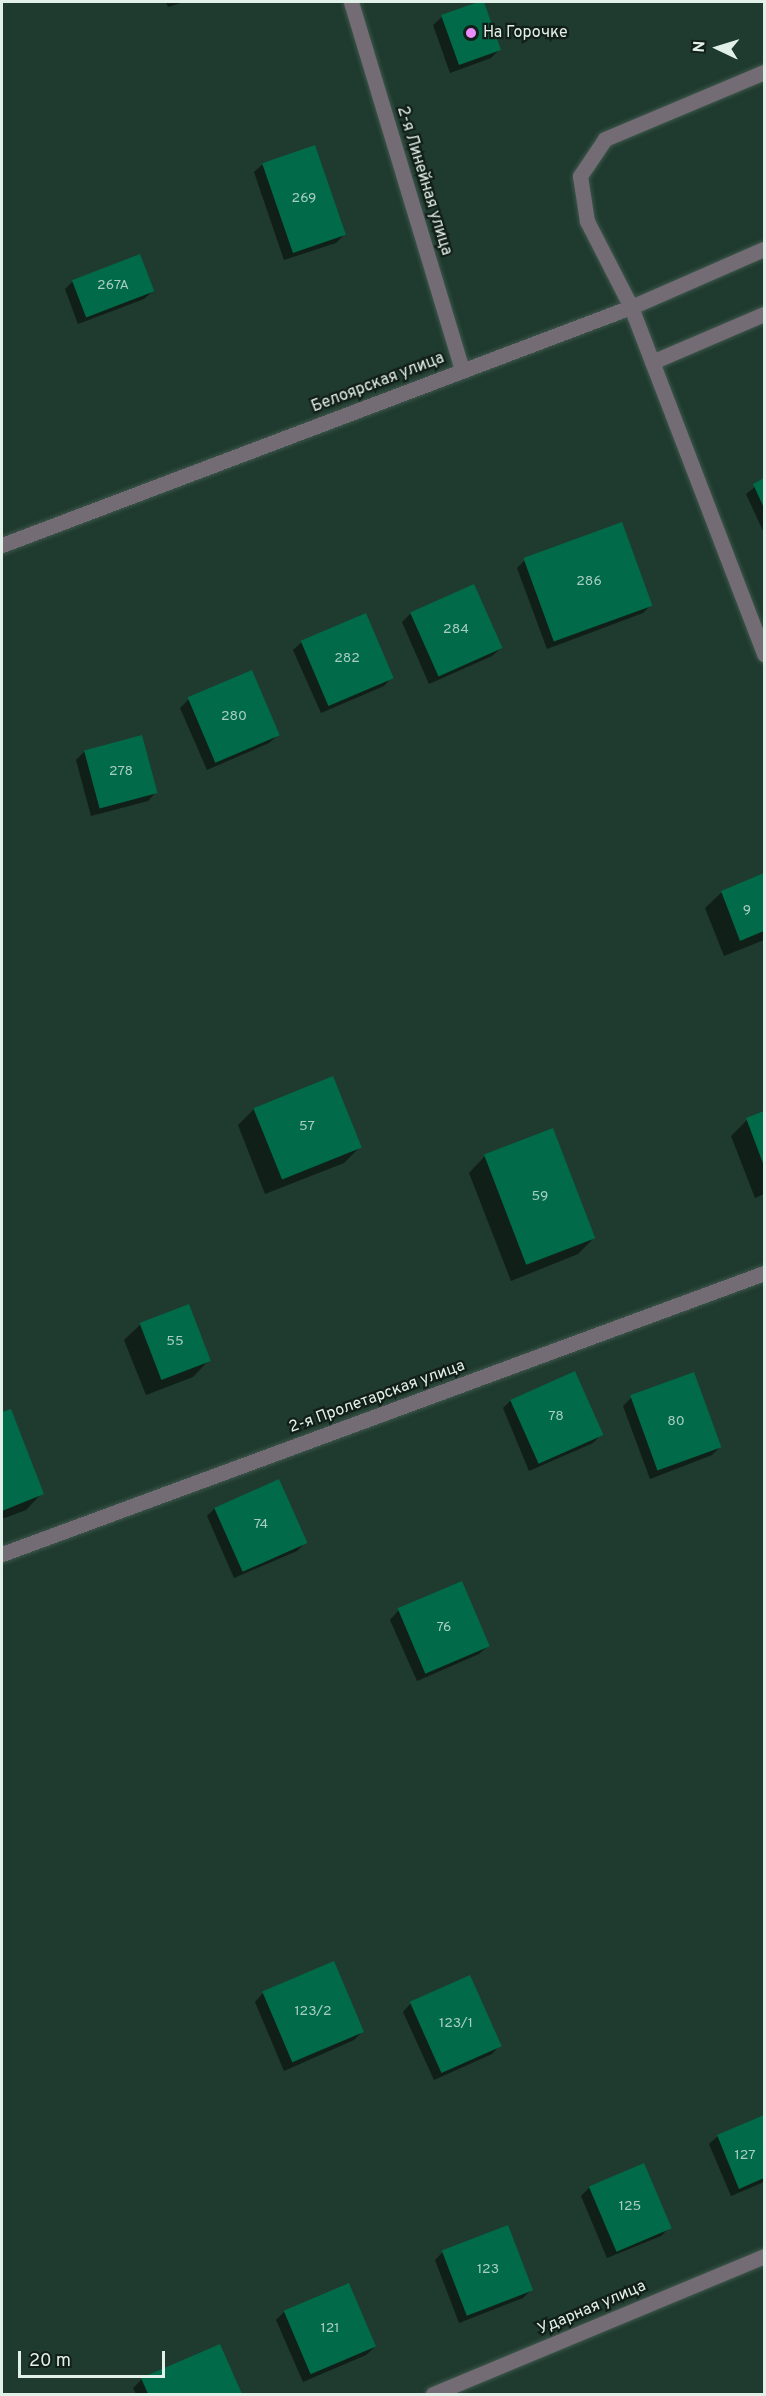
<!DOCTYPE html>
<meta charset="utf-8">
<style>
body{margin:0}
#map{position:relative;width:766px;height:2396px;overflow:hidden;background:#1f3a2e;font-family:Overpass,sans-serif}
div>[style]{position:absolute}
.shadow>*{inset:0;background:#0007}
.building>*{inset:0;background:#006a49;transform-origin:0 0}
.roads{filter:drop-shadow(0 0 2px #3e574c) drop-shadow(0 0 2px #3e574c)}
.minor>*{height:15px;margin:-7.5px;padding:0 7.5px;transform-origin:7.5px;border-radius:7.5px;background:#746c75}
.dots>*{width:16px;height:16px;translate:-50% -50%;box-sizing:border-box;border:3px solid #121e18;border-radius:50%}
span{translate:-50% -50%;white-space:nowrap;text-align:center;line-height:1.15;-webkit-text-stroke:4.5px #121e18;paint-order:stroke}
.number-label{font-size:14px;color:#a9cec0}
.number-label span{-webkit-text-stroke-width:0}
.poi-label{font-size:16px;color:#e1f0e8}
.left{translate:0 -50%;text-align:left}
.street-label{font-size:16px;color:#e1f0e8}
.frame{position:absolute;inset:0;border:3px solid #e1f0e8;pointer-events:none}
.north{position:absolute;left:688px;top:18px;width:60px;height:60px;-webkit-text-stroke:4px #121e18;paint-order:stroke;rotate:274deg;font-size:16px;font-weight:700;line-height:24px;text-align:center;color:#e1f0e8}
.north::after{content:'';display:block;margin:auto;width:21px;height:27px;background:#e1f0e8;clip-path:polygon(50% 0,100% 100%,50% 72%,0 100%)}
.scale{position:absolute;left:18px;top:2351px;width:147px;height:27px;box-sizing:border-box;border:3px solid #e1f0e8;border-top:0;padding-left:8px;font-size:18px;line-height:21px;white-space:nowrap;color:#e1f0e8;-webkit-text-stroke:4px #121e18;paint-order:stroke}
</style>
<div id="map">
<div class="shadow">
<div style="clip-path:polygon(166px 2px,184px 2px,168px 7px)"></div>
<div style="clip-path:polygon(482px 2px,499px 50px,491px 58px,450px 73px,433px 25px,442px 17px)"></div>
<div style="clip-path:polygon(263px 164px,344px 235px,336px 243px,284px 260px,254px 172px)"></div>
<div style="clip-path:polygon(73px 281px,153px 291px,144px 299px,78px 324px,65px 289px)"></div>
<div style="clip-path:polygon(764px 480px,764px 533px,746px 494px)"></div>
<div style="clip-path:polygon(525px 560px,651px 605px,643px 613px,547px 649px,517px 568px)"></div>
<div style="clip-path:polygon(411px 613px,501px 648px,492px 656px,429px 684px,402px 622px)"></div>
<div style="clip-path:polygon(302px 642px,392px 677px,384px 686px,321px 713px,293px 650px)"></div>
<div style="clip-path:polygon(188px 700px,278px 735px,269px 743px,207px 770px,180px 708px)"></div>
<div style="clip-path:polygon(84px 752px,156px 792px,148px 801px,91px 816px,76px 760px)"></div>
<div style="clip-path:polygon(764px 875px,764px 940px,724px 956px,705px 908px,722px 892px)"></div>
<div style="clip-path:polygon(254px 1109px,360px 1147px,344px 1163px,265px 1194px,238px 1125px)"></div>
<div style="clip-path:polygon(764px 1113px,764px 1194px,755px 1198px,731px 1136px,747px 1120px)"></div>
<div style="clip-path:polygon(485px 1156px,594px 1238px,578px 1254px,511px 1281px,469px 1173px)"></div>
<div style="clip-path:polygon(141px 1324px,209px 1360px,193px 1377px,146px 1395px,124px 1340px)"></div>
<div style="clip-path:polygon(631px 1398px,720px 1447px,712px 1455px,650px 1479px,623px 1406px)"></div>
<div style="clip-path:polygon(511px 1400px,601px 1435px,593px 1443px,529px 1471px,503px 1408px)"></div>
<div style="clip-path:polygon(10px 1411px,42px 1493px,26px 1510px,2px 1519px,2px 1414px)"></div>
<div style="clip-path:polygon(215px 1508px,305px 1543px,297px 1551px,234px 1578px,207px 1516px)"></div>
<div style="clip-path:polygon(461px 1583px,488px 1646px,479px 1654px,417px 1681px,390px 1620px,398px 1611px)"></div>
<div style="clip-path:polygon(263px 1993px,362px 2032px,354px 2040px,284px 2071px,255px 2002px)"></div>
<div style="clip-path:polygon(411px 2003px,500px 2045px,492px 2054px,434px 2080px,403px 2012px)"></div>
<div style="clip-path:polygon(764px 2116px,764px 2182px,731px 2196px,709px 2144px,718px 2136px)"></div>
<div style="clip-path:polygon(590px 2187px,670px 2227px,661px 2236px,607px 2258px,581px 2196px)"></div>
<div style="clip-path:polygon(443px 2252px,531px 2290px,523px 2298px,459px 2323px,435px 2260px)"></div>
<div style="clip-path:polygon(284px 2312px,375px 2347px,366px 2355px,303px 2382px,276px 2320px)"></div>
<div style="clip-path:polygon(220px 2346px,240px 2394px,136px 2394px,133px 2388px,142px 2379px)"></div>
</div>
<div class="building">
<div style="clip-path:polygon(478px 2px,484px 2px,501px 50px,459px 65px,441px 15px)"></div>
<div style="left:315px;top:145px;width:95px;height:56px;rotate:71deg"></div>
<div style="left:140px;top:254px;width:40px;height:73px;rotate:69deg"></div>
<div style="clip-path:polygon(764px 478px,764px 508px,753px 484px)"></div>
<div style="left:622px;top:522px;width:89px;height:105px;rotate:70deg"></div>
<div style="left:474px;top:584px;width:70px;height:70px;rotate:66deg"></div>
<div style="left:366px;top:613px;width:71px;height:71px;rotate:67deg"></div>
<div style="left:252px;top:670px;width:71px;height:70px;rotate:67deg"></div>
<div style="left:142px;top:735px;width:60px;height:60px;rotate:75deg"></div>
<div style="clip-path:polygon(764px 873px,764px 931px,740px 941px,721px 891px)"></div>
<div style="left:333px;top:1076px;width:77px;height:86px;rotate:68deg"></div>
<div style="clip-path:polygon(764px 1111px,764px 1166px,746px 1118px)"></div>
<div style="left:553px;top:1128px;width:118px;height:74px;rotate:69deg"></div>
<div style="left:189px;top:1304px;width:61px;height:53px;rotate:69deg"></div>
<div style="left:575px;top:1371px;width:70px;height:71px;rotate:66deg"></div>
<div style="left:694px;top:1372px;width:80px;height:68px;rotate:70deg"></div>
<div style="clip-path:polygon(11px 1409px,44px 1494px,2px 1511px,2px 1412px)"></div>
<div style="left:279px;top:1479px;width:70px;height:71px;rotate:66deg"></div>
<div style="left:462px;top:1581px;width:71px;height:70px;rotate:67deg"></div>
<div style="left:334px;top:1961px;width:77px;height:78px;rotate:67deg"></div>
<div style="left:470px;top:1975px;width:78px;height:66px;rotate:66deg"></div>
<div style="clip-path:polygon(764px 2115px,764px 2178px,739px 2189px,717px 2135px)"></div>
<div style="left:644px;top:2163px;width:71px;height:60px;rotate:67deg"></div>
<div style="left:508px;top:2225px;width:70px;height:71px;rotate:69deg"></div>
<div style="left:349px;top:2283px;width:69px;height:71px;rotate:67deg"></div>
<div style="clip-path:polygon(220px 2344px,242px 2394px,148px 2394px,141px 2378px)"></div>
</div>
<div class="roads">
<div class="minor">
<div style="left:351px;top:2px;width:384px;rotate:73.2deg"></div>
<div style="left:764px;top:72px;width:173px;rotate:157.2deg"></div>
<div style="left:605px;top:139px;width:45px;rotate:124deg"></div>
<div style="left:580px;top:176px;width:46px;rotate:81.2deg"></div>
<div style="left:587px;top:221px;width:97px;rotate:62.9deg"></div>
<div style="left:631px;top:307px;width:372px;rotate:69deg"></div>
<div style="left:652px;top:362px;width:122px;rotate:-23.2deg"></div>
<div style="left:2px;top:545px;width:673px;rotate:-20.73deg"></div>
<div style="left:631px;top:307px;width:145px;rotate:-23.6deg"></div>
<div style="left:2px;top:1554px;width:812px;rotate:-20.24deg"></div>
<div style="left:433px;top:2394px;width:359px;rotate:-22.6deg"></div>
</div>
</div>
<div class="dots">
<div style="left:471px;top:33px;background:#eb8dfc"></div>
</div>
<div class="number-label">
<span style="left:304px;top:199px">269</span>
<span style="left:113px;top:286px">267А</span>
<span style="left:589px;top:582px">286</span>
<span style="left:456px;top:630px">284</span>
<span style="left:347px;top:659px">282</span>
<span style="left:234px;top:717px">280</span>
<span style="left:121px;top:772px">278</span>
<span style="left:747px;top:911px">9</span>
<span style="left:307px;top:1127px">57</span>
<span style="left:540px;top:1197px">59</span>
<span style="left:175px;top:1342px">55</span>
<span style="left:556px;top:1417px">78</span>
<span style="left:676px;top:1422px">80</span>
<span style="left:261px;top:1525px">74</span>
<span style="left:444px;top:1628px">76</span>
<span style="left:313px;top:2012px">123/2</span>
<span style="left:456px;top:2024px">123/1</span>
<span style="left:745px;top:2156px">127</span>
<span style="left:630px;top:2207px">125</span>
<span style="left:488px;top:2270px">123</span>
<span style="left:330px;top:2329px">121</span>
</div>
<div class="poi-label">
<span class="left" style="left:483px;top:33px">На Горочке</span>
</div>
<div class="street-label">
<span style="left:424px;top:181px;rotate:73deg">2-я Линейная улица</span>
<span style="left:378px;top:383px;rotate:-21deg">Белоярская улица</span>
<span style="left:377px;top:1397px;rotate:-20deg">2-я Пролетарская улица</span>
<span style="left:592px;top:2308px;rotate:-23deg">Ударная улица</span>
</div>
<div class="frame"></div>
<div class="north">N</div>
<div class="scale">20 m</div>
</div>
